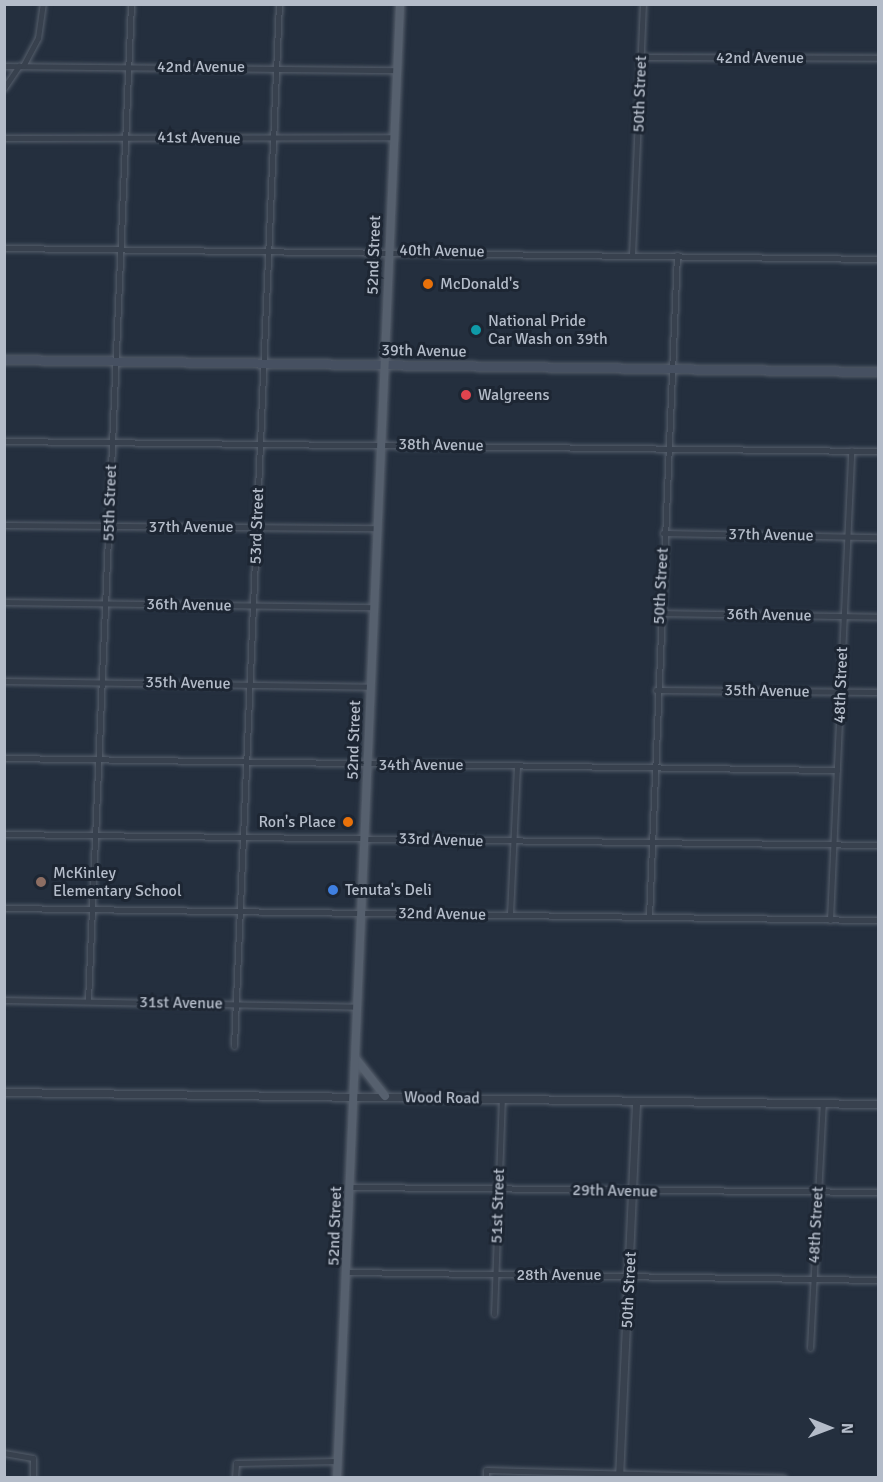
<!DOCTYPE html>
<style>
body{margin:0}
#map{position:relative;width:883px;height:1482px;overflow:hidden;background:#242f3e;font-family:Signika,sans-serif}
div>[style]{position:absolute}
.roads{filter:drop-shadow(0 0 2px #565f6c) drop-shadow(0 0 2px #565f6c)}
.minor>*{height:5px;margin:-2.5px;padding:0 2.5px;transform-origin:2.5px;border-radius:2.5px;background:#38414e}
.tertiary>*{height:7px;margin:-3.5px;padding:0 3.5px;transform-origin:3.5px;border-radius:3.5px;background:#38414e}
.secondary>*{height:8px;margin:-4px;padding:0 4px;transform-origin:4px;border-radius:4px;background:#465061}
.primary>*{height:8px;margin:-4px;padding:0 4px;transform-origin:4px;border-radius:4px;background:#56606e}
.dots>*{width:16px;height:16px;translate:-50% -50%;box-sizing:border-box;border:3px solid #1d2633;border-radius:50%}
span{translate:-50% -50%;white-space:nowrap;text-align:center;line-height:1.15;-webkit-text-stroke:6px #1d2633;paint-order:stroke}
.street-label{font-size:16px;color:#b4bcc9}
.poi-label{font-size:16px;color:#b4bcc9}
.left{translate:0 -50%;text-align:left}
.right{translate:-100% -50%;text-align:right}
.frame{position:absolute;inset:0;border:6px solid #b4bcc9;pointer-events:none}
.north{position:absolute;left:799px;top:1398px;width:60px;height:60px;-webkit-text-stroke:4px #1d2633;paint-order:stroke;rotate:91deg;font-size:16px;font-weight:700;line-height:24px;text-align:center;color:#b4bcc9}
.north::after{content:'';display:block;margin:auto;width:21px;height:27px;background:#b4bcc9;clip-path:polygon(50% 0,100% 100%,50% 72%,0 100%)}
</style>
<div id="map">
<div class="roads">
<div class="minor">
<div style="left:642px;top:57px;width:236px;rotate:0.2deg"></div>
<div style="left:4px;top:66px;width:393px;rotate:0.6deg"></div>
<div style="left:23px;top:66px;width:32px;rotate:-62deg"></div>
<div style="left:38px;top:38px;width:34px;rotate:-82deg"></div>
<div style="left:4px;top:88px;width:27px;rotate:-56deg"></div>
<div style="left:4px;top:138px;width:390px;rotate:-0.1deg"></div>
<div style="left:4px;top:248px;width:874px;rotate:0.72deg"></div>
<div style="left:632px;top:255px;width:251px;rotate:-87.5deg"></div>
<div style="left:4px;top:441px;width:874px;rotate:0.66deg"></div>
<div style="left:4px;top:525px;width:373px;rotate:0.5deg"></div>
<div style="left:663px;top:533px;width:215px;rotate:1.1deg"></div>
<div style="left:4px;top:602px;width:369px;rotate:0.8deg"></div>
<div style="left:659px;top:613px;width:219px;rotate:1deg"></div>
<div style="left:4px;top:681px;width:367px;rotate:0.9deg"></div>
<div style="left:656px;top:690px;width:222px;rotate:0.5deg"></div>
<div style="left:4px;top:758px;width:833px;rotate:0.83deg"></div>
<div style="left:4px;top:834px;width:874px;rotate:0.72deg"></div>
<div style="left:4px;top:908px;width:874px;rotate:0.79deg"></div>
<div style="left:510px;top:914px;width:148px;rotate:-87.3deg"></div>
<div style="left:649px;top:917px;width:663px;rotate:-87.58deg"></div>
<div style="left:830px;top:920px;width:470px;rotate:-87.4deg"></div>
<div style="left:4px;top:1000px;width:353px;rotate:1.1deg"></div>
<div style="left:88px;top:1001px;width:998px;rotate:-87.53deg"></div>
<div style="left:234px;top:1046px;width:1043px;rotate:-87.53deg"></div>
<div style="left:351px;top:1187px;width:527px;rotate:0.54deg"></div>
<div style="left:348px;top:1272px;width:530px;rotate:0.86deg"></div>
<div style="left:494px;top:1314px;width:215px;rotate:-87.9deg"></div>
<div style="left:810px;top:1348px;width:246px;rotate:-87deg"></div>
<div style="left:4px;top:1453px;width:29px;rotate:10deg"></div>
<div style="left:33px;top:1458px;width:20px;rotate:90deg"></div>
<div style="left:235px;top:1478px;width:15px;rotate:-86deg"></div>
<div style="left:236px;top:1463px;width:102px;rotate:-1.1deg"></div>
<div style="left:486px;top:1478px;width:8px;rotate:-90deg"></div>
<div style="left:486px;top:1470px;width:298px;rotate:1.5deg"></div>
</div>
<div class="tertiary">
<div style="left:4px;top:1092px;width:874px;rotate:0.79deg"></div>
<div style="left:619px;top:1478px;width:376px;rotate:-87.4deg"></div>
</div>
<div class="secondary">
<div style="left:4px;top:360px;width:874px;rotate:0.79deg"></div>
</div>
<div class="primary">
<div style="left:356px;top:1059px;width:47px;rotate:51.9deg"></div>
<div style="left:337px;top:1478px;width:1475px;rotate:-87.55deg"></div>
</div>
</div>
<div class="dots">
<div style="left:428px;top:284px;background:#e8710a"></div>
<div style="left:476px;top:330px;background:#0f9aa8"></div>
<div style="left:466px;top:395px;background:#e0444e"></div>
<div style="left:348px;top:822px;background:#e8710a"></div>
<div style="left:41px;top:882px;background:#8d6e63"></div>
<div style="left:333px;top:890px;background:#3f7fe0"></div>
</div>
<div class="street-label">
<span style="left:760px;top:58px">42nd Avenue</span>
<span style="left:201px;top:67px">42nd Avenue</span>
<span style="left:640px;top:94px;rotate:-88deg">50th Street</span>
<span style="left:199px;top:138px;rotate:1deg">41st Avenue</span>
<span style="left:442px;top:251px;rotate:1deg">40th Avenue</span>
<span style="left:374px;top:255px;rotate:-88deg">52nd Street</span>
<span style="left:424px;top:351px;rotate:1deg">39th Avenue</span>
<span style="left:441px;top:445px;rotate:1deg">38th Avenue</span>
<span style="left:110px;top:503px;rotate:-88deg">55th Street</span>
<span style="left:257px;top:526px;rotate:-88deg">53rd Street</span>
<span style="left:191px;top:527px">37th Avenue</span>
<span style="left:771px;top:535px;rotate:1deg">37th Avenue</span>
<span style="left:661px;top:586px;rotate:-87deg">50th Street</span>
<span style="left:189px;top:605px;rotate:1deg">36th Avenue</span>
<span style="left:769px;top:615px;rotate:1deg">36th Avenue</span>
<span style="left:188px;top:683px;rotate:1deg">35th Avenue</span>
<span style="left:841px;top:685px;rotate:-88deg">48th Street</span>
<span style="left:767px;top:691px;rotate:1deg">35th Avenue</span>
<span style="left:354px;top:740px;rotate:-88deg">52nd Street</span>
<span style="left:421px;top:765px">34th Avenue</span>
<span style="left:441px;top:840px;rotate:2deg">33rd Avenue</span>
<span style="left:442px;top:914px;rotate:1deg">32nd Avenue</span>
<span style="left:181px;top:1003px;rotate:1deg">31st Avenue</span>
<span style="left:442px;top:1098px;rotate:1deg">Wood Road</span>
<span style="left:615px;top:1191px;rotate:1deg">29th Avenue</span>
<span style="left:498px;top:1206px;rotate:-88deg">51st Street</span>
<span style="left:816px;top:1225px;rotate:-87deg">48th Street</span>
<span style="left:335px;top:1226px;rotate:-88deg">52nd Street</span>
<span style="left:559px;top:1275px">28th Avenue</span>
<span style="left:629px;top:1290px;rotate:-87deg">50th Street</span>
</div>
<div class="poi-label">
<span class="left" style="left:440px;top:284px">McDonald's</span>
<span class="left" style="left:488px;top:330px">National Pride<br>Car Wash on 39th</span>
<span class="left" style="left:478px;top:395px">Walgreens</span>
<span class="right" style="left:336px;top:822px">Ron's Place</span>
<span class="left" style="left:53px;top:882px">McKinley<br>Elementary School</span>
<span class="left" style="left:345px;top:890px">Tenuta's Deli</span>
</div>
<div class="frame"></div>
<div class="north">N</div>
</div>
